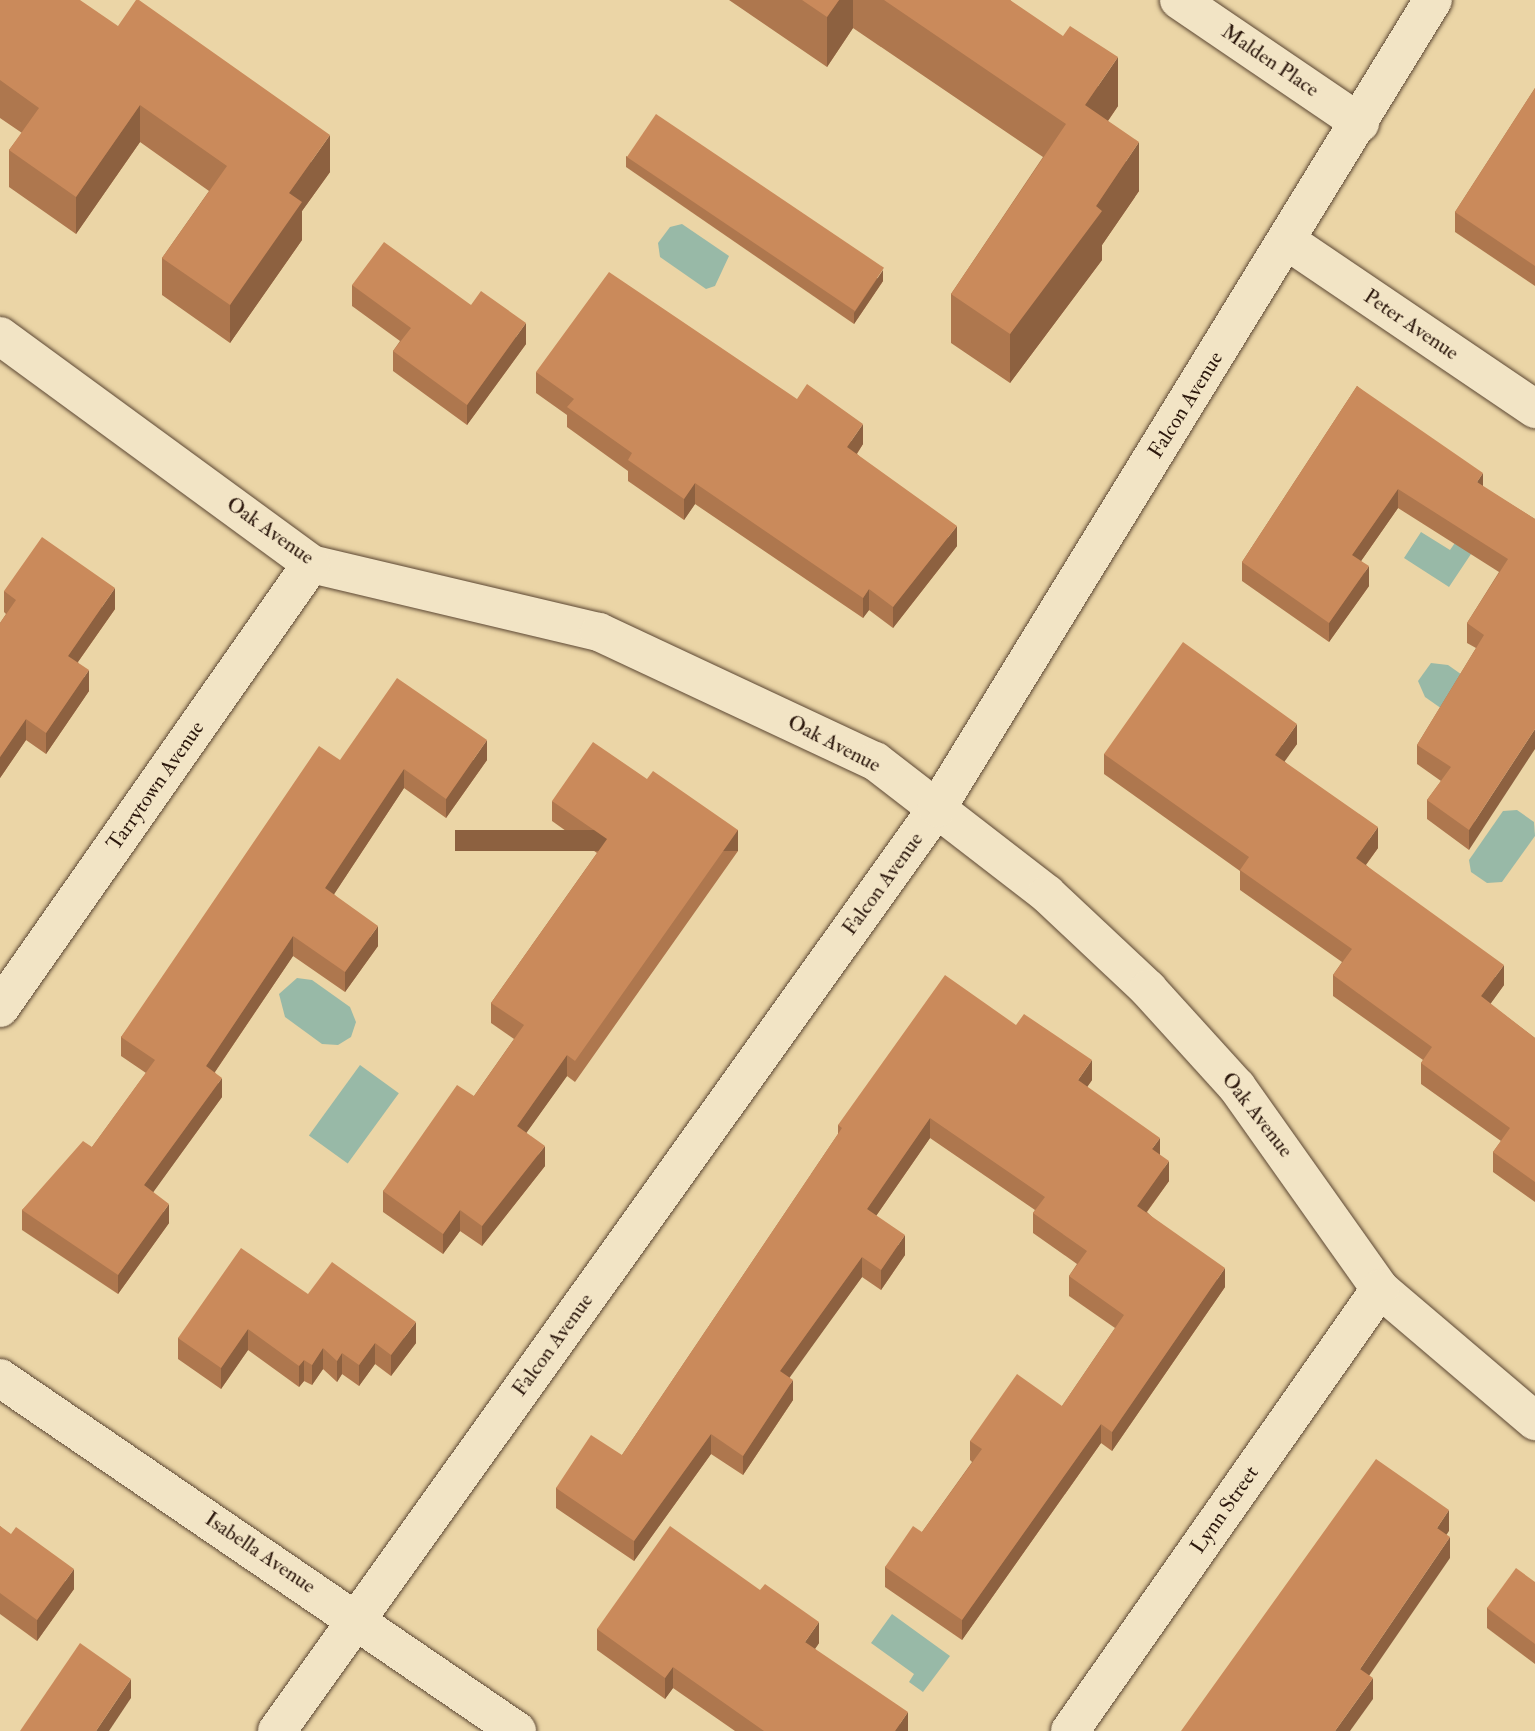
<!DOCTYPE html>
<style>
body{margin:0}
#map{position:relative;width:1535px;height:1731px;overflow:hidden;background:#ebd5a6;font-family:"IM FELL Double Pica",serif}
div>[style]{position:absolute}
.water>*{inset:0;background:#98b9a7;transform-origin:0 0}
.roads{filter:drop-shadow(0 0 2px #5c4733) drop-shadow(0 0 2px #5c4733)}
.minor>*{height:38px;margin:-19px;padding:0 19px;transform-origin:19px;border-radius:19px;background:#f2e4c5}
.wall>*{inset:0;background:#ae774e}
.shaded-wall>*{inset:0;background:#8d6140;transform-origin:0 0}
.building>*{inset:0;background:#ca8a5b;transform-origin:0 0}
span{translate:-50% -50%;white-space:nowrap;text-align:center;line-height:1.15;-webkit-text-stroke:6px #f2e4c5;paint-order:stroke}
.street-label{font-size:21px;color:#2c180d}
</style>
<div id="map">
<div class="water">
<div style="clip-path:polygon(682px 224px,729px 256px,715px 286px,706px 289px,660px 257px,658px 243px,670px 227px)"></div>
<div style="clip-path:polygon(1421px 532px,1450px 550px,1459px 537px,1475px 548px,1449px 587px,1404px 558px)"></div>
<div style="clip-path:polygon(1431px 663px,1448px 665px,1485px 691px,1462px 723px,1425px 697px,1418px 681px)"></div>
<div style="clip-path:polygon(1517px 810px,1534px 822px,1535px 836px,1502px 882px,1487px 883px,1471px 872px,1469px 860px,1503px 811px)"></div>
<div style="clip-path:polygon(297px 978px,312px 980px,350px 1007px,356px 1022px,351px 1037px,338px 1045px,322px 1044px,285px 1017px,279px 994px)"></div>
<div style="left:360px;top:1065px;width:48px;height:87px;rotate:36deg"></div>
<div style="clip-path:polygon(892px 1614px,950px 1656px,923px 1692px,909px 1682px,914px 1674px,871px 1643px)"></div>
</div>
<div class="roads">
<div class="minor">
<div style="left:1179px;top:0;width:219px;rotate:34.2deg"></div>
<div style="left:1287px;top:241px;width:300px;rotate:34.1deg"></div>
<div style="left:0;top:336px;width:386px;rotate:36.2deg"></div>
<div style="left:311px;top:564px;width:296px;rotate:13.3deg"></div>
<div style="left:599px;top:632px;width:305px;rotate:25.1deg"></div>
<div style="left:875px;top:761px;width:217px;rotate:37.7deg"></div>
<div style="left:1047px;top:894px;width:139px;rotate:43.2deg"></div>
<div style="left:1148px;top:989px;width:132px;rotate:47.8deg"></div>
<div style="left:1237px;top:1087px;width:247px;rotate:54.7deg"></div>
<div style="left:1380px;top:1289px;width:204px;rotate:40.4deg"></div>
<div style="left:0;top:1008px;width:542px;rotate:-54.99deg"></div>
<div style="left:0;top:1378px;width:626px;rotate:34.32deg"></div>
<div style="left:277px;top:1731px;width:1135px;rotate:-54.43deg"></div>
<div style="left:937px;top:808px;width:948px;rotate:-58.46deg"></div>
<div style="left:1070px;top:1731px;width:540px;rotate:-54.96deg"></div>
</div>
</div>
<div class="wall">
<div style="clip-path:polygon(0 0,330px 172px,302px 211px,302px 240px,230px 343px,162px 295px,162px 258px,209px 191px,140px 142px,76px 234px,9px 187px,9px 150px,22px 133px,0 118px)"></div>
<div style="clip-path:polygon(729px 0,1010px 0,1118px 106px,1108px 121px,1139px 191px,1102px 245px,1102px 260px,1010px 383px,951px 343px,951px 294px,1043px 157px,853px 28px,827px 67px)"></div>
<div style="clip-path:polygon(1535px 88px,1535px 286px,1455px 232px,1455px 212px)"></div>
<div style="clip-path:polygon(626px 156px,883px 281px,854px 324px,626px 167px)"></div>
<div style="clip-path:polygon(352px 285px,471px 305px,526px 344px,467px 425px,393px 371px,393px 351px,400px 341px,352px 306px)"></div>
<div style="clip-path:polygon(536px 372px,863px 444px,857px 454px,957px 546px,893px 628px,869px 610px,863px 618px,695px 504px,684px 520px,628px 481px,628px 471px,567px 427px,567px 415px,536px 393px)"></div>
<div style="clip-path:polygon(1357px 386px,1483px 487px,1535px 519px,1469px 850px,1427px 819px,1427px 800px,1441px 781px,1417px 764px,1417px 745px,1476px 648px,1467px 643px,1467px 623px,1499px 572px,1398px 508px,1361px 561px,1369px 586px,1329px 642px,1242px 581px,1242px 562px)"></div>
<div style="clip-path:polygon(4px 591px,115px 609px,78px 662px,89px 691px,46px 754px,26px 740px,0 778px,0 623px,6px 614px,4px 612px)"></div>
<div style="clip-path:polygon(1297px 744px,1284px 761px,1378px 848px,1366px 865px,1504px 985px,1490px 1004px,1535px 1038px,1535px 1202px,1493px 1172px,1493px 1152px,1501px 1141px,1421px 1084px,1421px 1063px,1423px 1060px,1333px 996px,1333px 975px,1342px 962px,1240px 890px,1240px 871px,1104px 774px,1104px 754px)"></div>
<div style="clip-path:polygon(340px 760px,487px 760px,446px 818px,404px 788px,334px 894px,378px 946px,345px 992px,293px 956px,215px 1072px,222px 1097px,153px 1192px,169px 1223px,118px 1294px,22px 1230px,22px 1210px,92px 1147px,146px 1073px,121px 1056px,121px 1037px)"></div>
<div style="clip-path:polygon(552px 801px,738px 851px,575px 1082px,567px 1076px,526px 1133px,545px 1166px,482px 1246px,460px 1231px,443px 1254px,383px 1212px,383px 1191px,474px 1096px,514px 1039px,491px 1023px,491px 1003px,597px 853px,552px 821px)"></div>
<div style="clip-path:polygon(1092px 1080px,1087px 1087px,1160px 1155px,1169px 1181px,1147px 1212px,1225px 1287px,1112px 1451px,1101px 1443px,962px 1640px,885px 1587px,885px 1567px,922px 1532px,972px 1462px,970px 1460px,970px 1441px,1062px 1406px,1115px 1328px,1069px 1296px,1069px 1276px,1077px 1264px,1033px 1233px,1033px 1213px,1035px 1210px,930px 1138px,876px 1216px,905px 1255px,881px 1290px,862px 1277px,789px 1377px,793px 1400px,743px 1475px,711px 1454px,634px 1561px,556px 1508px,556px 1488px,622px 1455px,838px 1134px,838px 1125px)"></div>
<div style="clip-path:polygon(308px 1294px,416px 1343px,391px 1376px,375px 1364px,359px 1386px,342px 1374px,337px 1382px,323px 1369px,312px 1385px,304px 1381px,299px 1387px,248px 1350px,221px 1389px,178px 1359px,178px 1338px)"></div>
<div style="clip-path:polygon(0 1526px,74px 1589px,37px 1641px,0 1614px)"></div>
<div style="clip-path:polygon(1535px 1582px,1535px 1664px,1487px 1628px,1487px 1608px)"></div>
<div style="clip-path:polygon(597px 1629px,819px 1643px,815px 1649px,908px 1731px,735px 1731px,673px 1688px,665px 1699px,597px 1650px)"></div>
</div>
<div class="shaded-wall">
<div style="clip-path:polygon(839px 0,853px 0,853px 28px,827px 67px,827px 17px)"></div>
<div style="clip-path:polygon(1118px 57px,1118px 106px,1085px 154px,1085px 105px)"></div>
<div style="clip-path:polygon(140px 105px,140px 142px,76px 234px,76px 197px)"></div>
<div style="clip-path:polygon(330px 135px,330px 172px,302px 211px,302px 240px,230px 343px,230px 305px,289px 193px)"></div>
<div style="clip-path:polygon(1139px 142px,1139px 191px,1102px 245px,1102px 260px,1010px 383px,1010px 334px)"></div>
<div style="clip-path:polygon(883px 270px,883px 281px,854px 324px,854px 313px)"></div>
<div style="clip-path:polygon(526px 323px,526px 344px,467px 425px,467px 405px)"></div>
<div style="clip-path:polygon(863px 424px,863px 444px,847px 468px,847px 447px)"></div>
<div style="clip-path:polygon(1483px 473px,1483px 493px,1477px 482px)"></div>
<div style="clip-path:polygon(695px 483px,695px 504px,684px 520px,684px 499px)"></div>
<div style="clip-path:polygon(1398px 489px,1398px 508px,1352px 574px,1352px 555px)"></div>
<div style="clip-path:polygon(957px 526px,957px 546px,893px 628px,893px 607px)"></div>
<div style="clip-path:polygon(1369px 566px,1369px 586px,1329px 642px,1329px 623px)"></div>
<div style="clip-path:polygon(115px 588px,115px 609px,68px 676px,68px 656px)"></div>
<div style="clip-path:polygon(869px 589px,869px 610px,863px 618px,863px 598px)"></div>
<div style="clip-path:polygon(89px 670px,89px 691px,46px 754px,46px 733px)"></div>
<div style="clip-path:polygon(26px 719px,26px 740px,0 778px,0 757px)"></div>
<div style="clip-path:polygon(1297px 724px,1297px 744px,1275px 775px,1275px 755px)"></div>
<div style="clip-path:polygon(1535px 729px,1535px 749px,1469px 850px,1469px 830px)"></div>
<div style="clip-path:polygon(487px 740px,487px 760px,446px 818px,446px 799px)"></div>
<div style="clip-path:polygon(404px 769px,404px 788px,325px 908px,325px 888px)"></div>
<div style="clip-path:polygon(1378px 827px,1378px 848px,1356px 878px,1356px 858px)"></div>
<div style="left:738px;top:830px;width:21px;height:283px;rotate:90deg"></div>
<div style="clip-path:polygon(378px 926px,378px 946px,345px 992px,345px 972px)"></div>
<div style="clip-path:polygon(293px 936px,293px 956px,206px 1085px,206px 1066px)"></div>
<div style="clip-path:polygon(1504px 965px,1504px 985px,1481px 1017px,1481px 996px)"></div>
<div style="clip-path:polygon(567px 1055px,567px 1076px,517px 1146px,517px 1126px)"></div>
<div style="clip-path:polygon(1092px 1060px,1092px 1080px,1078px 1100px,1078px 1080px)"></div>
<div style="clip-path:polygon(222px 1078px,222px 1097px,144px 1205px,144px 1185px)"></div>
<div style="clip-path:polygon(930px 1118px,930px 1138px,867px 1229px,867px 1209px)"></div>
<div style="clip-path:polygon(1160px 1138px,1160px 1157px,1152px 1149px)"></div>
<div style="clip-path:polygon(545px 1146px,545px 1166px,482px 1246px,482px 1226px)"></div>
<div style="clip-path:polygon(1169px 1161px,1169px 1181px,1137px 1225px,1137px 1206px)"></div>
<div style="clip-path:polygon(169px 1204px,169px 1223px,118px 1294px,118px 1275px)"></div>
<div style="clip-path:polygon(460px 1210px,460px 1231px,443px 1254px,443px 1234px)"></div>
<div style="clip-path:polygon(905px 1235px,905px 1255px,881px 1290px,881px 1270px)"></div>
<div style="clip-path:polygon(862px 1257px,862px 1277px,780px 1391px,780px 1371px)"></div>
<div style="clip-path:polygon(1225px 1268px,1225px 1287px,1112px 1451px,1112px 1432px)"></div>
<div style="clip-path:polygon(416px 1322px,416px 1343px,391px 1376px,391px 1355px)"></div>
<div style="clip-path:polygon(248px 1329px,248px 1350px,221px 1389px,221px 1368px)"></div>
<div style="clip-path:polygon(375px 1343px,375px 1364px,359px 1386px,359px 1365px)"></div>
<div style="clip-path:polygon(323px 1348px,323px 1369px,312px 1385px,312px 1365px)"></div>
<div style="clip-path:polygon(342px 1353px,342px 1374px,337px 1382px,337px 1361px)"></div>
<div style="clip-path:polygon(304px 1360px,304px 1381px,299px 1387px,299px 1366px)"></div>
<div style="clip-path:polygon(793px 1380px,793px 1400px,743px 1475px,743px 1456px)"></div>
<div style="clip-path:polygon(1101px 1424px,1101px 1443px,962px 1640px,962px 1620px)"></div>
<div style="clip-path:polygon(711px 1434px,711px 1454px,634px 1561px,634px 1541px)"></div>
<div style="clip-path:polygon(1449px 1510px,1449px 1531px,1437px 1549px,1437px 1528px)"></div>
<div style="clip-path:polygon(1450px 1537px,1450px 1558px,1360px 1689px,1360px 1669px)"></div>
<div style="clip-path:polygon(74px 1569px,74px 1589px,37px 1641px,37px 1620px)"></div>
<div style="clip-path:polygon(819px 1622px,819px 1643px,805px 1663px,805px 1642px)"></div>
<div style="clip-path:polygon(673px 1667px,673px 1688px,665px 1699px,665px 1678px)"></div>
<div style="clip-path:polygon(1373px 1678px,1373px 1699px,1350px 1731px,1335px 1731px)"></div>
<div style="clip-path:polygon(131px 1679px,131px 1698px,109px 1731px,96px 1731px)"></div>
<div style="clip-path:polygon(908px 1712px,908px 1731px,895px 1731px)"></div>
</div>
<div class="building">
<div style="clip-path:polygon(0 0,80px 0,118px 26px,136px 0,139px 0,330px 135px,289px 193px,302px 202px,230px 305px,162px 258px,227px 166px,140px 105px,76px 197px,9px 150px,39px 108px,0 80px)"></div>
<div style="clip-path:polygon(802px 0,839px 0,827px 17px)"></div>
<div style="clip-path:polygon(884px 0,1010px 0,1063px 36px,1070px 26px,1118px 57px,1085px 105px,1139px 142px,1096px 206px,1102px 211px,1010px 334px,951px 294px,1066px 124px)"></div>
<div style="clip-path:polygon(1535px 88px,1535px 266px,1455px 212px)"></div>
<div style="left:656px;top:114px;width:275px;height:52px;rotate:34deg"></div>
<div style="clip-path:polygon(384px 242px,471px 305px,481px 291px,526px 323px,467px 405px,393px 351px,411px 328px,352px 285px)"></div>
<div style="clip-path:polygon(609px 272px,797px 399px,807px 384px,863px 424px,847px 447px,957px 526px,893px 607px,869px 589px,863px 598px,695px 483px,684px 499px,628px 460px,632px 453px,567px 407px,574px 399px,536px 372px)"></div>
<div style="clip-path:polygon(1357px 386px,1483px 473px,1477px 482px,1535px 519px,1535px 729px,1469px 830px,1427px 800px,1451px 767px,1417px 745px,1484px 635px,1467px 623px,1508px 559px,1398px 489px,1352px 555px,1369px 566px,1329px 623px,1242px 562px)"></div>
<div style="clip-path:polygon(42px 537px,115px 588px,68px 656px,89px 670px,46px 733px,26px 719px,0 757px,0 623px,16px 600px,4px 591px)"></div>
<div style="clip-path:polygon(1183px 642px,1297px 724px,1275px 755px,1378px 827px,1356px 858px,1504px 965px,1481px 996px,1535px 1038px,1535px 1182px,1493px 1152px,1510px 1128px,1421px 1063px,1432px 1047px,1333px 975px,1352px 949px,1240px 870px,1249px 857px,1104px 754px)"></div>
<div style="clip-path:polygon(397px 678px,487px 740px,446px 799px,404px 769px,325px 888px,378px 926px,345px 972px,293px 936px,206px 1066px,222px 1078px,144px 1185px,169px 1204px,118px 1275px,22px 1210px,83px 1141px,92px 1147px,155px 1060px,121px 1037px,319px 746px,340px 760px)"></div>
<div style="clip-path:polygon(593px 742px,647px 779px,653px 771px,738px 830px,575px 1061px,567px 1055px,517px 1126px,545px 1146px,482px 1226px,460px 1210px,443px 1234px,383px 1191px,457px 1085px,474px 1096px,524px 1025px,491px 1003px,607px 839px,552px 801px)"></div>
<div style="clip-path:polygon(945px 975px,1016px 1025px,1024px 1014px,1092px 1060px,1078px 1080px,1160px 1138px,1152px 1149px,1169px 1161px,1137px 1206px,1225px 1268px,1112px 1432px,1101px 1424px,962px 1620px,885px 1567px,913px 1526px,922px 1532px,982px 1449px,970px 1441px,1017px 1374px,1062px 1406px,1124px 1315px,1069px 1276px,1087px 1251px,1033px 1213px,1045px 1197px,930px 1118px,867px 1209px,905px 1235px,881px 1270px,862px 1257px,780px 1371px,793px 1380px,743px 1456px,711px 1434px,634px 1541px,556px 1488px,591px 1435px,622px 1455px,842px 1128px,838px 1125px)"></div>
<div style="clip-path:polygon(241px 1248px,308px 1294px,332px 1262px,416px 1322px,391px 1355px,375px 1343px,359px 1365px,342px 1353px,337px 1361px,323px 1348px,312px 1365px,304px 1360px,299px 1366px,248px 1329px,221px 1368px,178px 1338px)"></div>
<div style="clip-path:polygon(1376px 1459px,1449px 1510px,1437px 1528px,1450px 1537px,1360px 1669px,1373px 1678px,1335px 1731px,1181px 1731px)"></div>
<div style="clip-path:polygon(0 1526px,11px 1534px,16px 1527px,74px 1569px,37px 1620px,0 1593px)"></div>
<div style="clip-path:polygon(670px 1526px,760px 1590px,765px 1584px,819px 1622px,805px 1642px,908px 1712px,895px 1731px,764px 1731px,673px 1667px,665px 1678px,597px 1629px)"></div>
<div style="clip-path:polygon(1516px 1568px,1535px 1582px,1535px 1644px,1487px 1608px)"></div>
<div style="clip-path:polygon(80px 1643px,131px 1679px,96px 1731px,20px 1731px)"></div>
</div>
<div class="street-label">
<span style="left:1270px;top:61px;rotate:34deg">Malden Place</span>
<span style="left:1411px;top:325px;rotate:34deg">Peter Avenue</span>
<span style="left:1186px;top:405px;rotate:-58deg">Falcon Avenue</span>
<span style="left:270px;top:531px;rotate:35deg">Oak Avenue</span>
<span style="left:834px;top:744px;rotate:27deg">Oak Avenue</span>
<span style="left:156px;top:786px;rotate:-55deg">Tarrytown Avenue</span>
<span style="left:883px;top:884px;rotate:-54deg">Falcon Avenue</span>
<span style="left:1257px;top:1115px;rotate:52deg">Oak Avenue</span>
<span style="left:553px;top:1345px;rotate:-54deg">Falcon Avenue</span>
<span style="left:1225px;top:1510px;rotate:-55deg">Lynn Street</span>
<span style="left:260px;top:1553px;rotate:34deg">Isabella Avenue</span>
</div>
</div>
